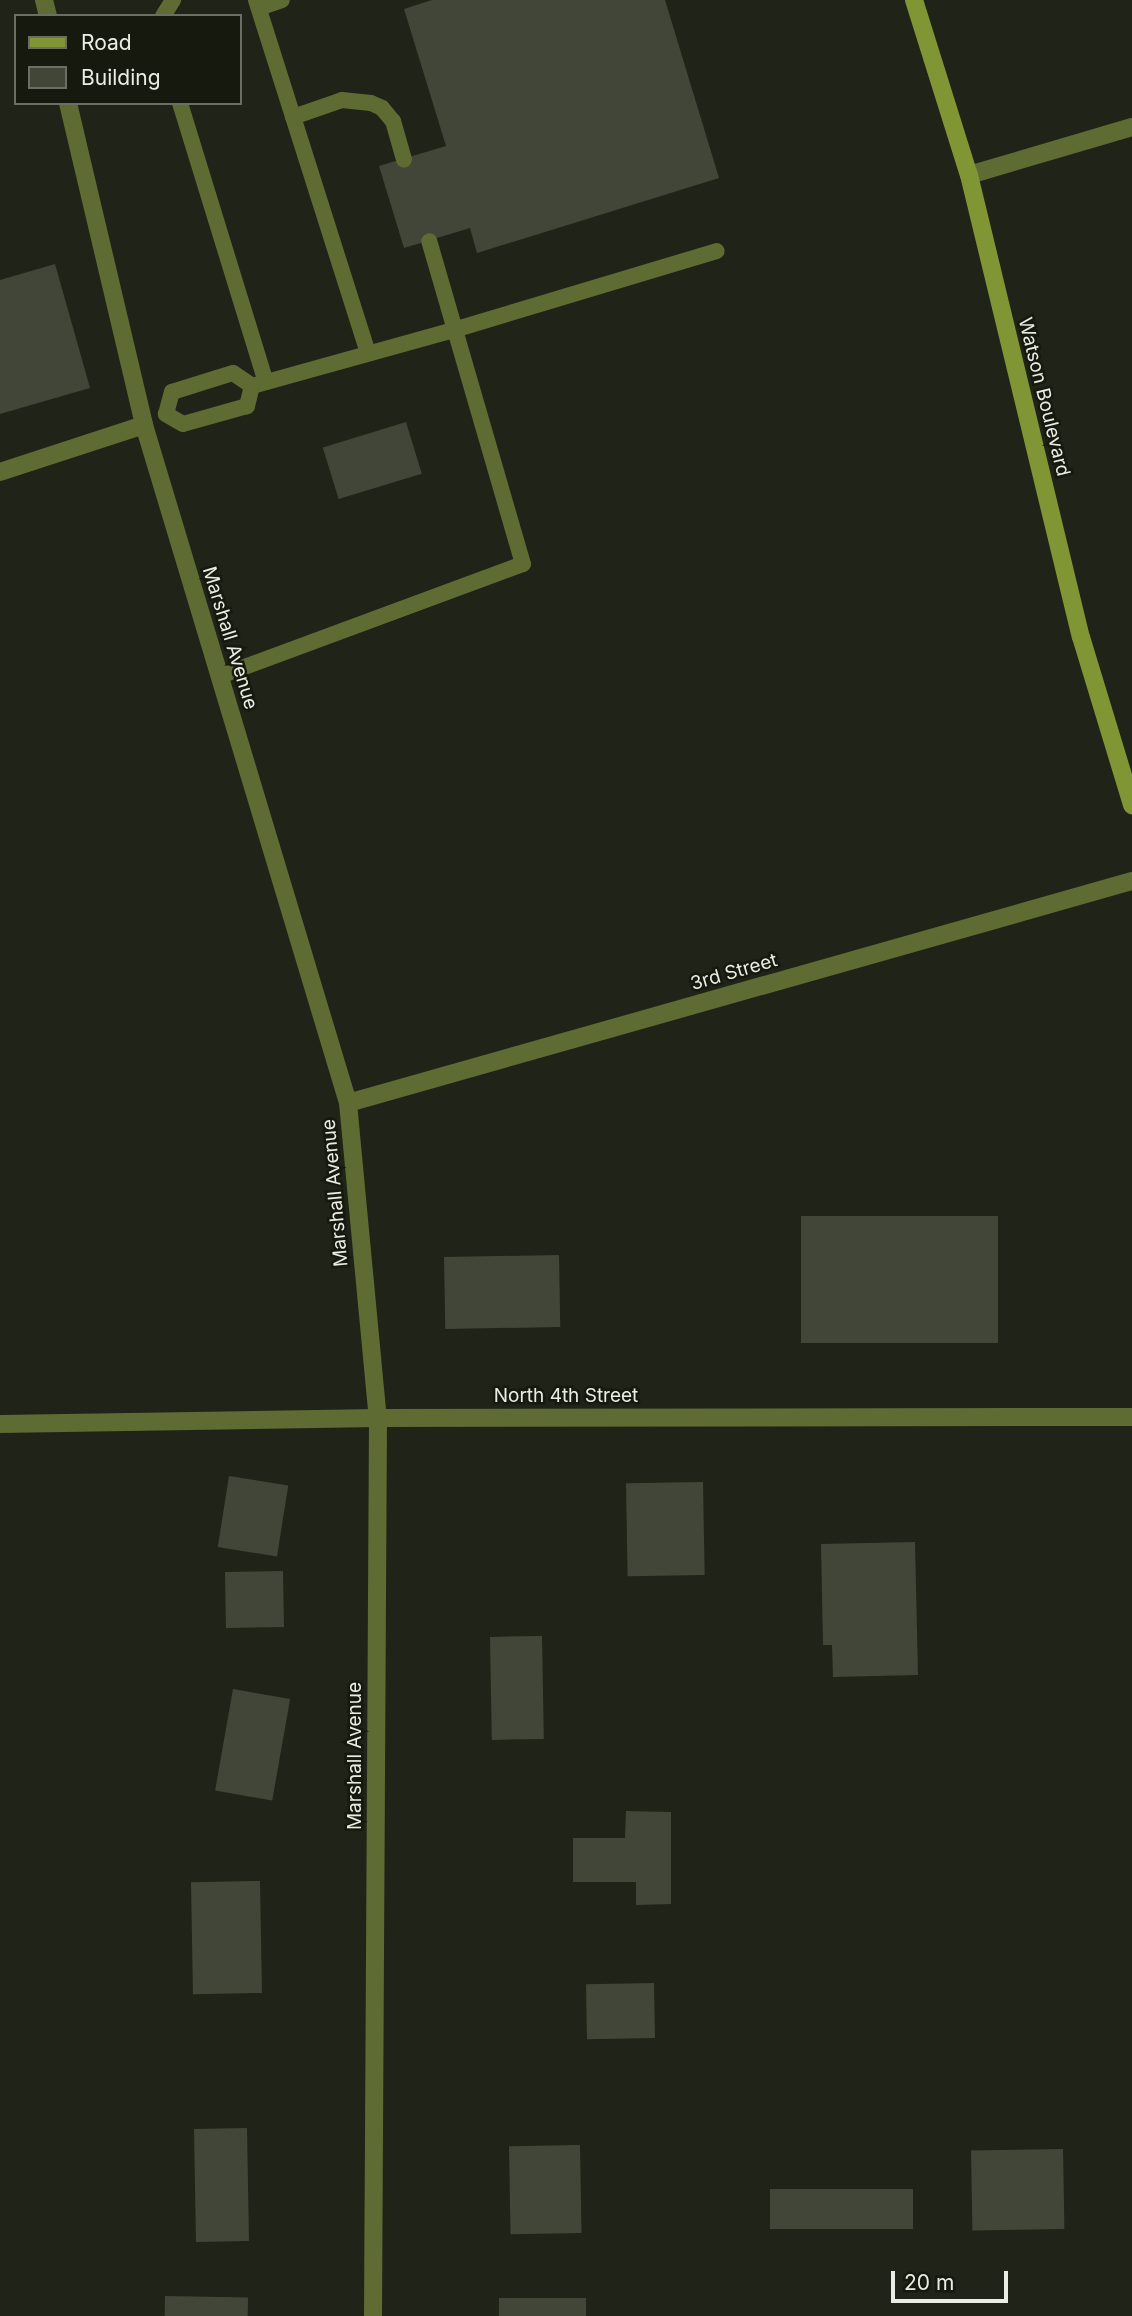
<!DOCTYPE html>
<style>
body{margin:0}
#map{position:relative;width:1132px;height:2316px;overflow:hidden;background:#202317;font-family:Inter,sans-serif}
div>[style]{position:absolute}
.building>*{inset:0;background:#424638;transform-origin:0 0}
.service>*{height:16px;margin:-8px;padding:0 8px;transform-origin:8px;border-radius:8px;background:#5e6b32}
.minor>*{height:18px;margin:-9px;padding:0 9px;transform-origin:9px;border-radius:9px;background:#5e6b32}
.secondary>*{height:18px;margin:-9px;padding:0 9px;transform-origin:9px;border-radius:9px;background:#809533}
span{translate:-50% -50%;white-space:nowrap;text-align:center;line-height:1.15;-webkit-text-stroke:5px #16190e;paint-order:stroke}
.street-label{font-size:19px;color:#ebede5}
.legend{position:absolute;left:14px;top:14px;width:228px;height:91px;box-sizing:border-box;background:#16190e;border:2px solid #6b6e64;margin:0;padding:9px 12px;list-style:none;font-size:21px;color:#ebede5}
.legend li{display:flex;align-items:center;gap:14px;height:35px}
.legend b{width:35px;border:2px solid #6b6e64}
.scale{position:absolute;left:891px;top:2271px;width:117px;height:32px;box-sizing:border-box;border:4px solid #ebede5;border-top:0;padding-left:9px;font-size:21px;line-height:24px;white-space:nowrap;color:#ebede5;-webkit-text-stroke:5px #16190e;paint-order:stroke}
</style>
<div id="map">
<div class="building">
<div style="clip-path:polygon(432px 0,665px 0,719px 178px,477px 253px,470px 228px,404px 248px,379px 166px,446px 146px,404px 9px)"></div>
<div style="clip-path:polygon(55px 264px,90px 388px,0 414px,0 280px)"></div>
<div style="left:406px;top:422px;width:54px;height:87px;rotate:73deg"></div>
<div style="left:801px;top:1216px;width:197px;height:127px"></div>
<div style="left:559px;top:1255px;width:72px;height:115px;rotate:89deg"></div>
<div style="left:229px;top:1476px;width:60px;height:72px;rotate:9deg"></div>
<div style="left:703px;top:1482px;width:93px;height:77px;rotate:89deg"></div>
<div style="clip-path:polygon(915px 1542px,918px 1675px,833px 1677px,832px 1645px,823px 1645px,821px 1544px)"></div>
<div style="left:283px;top:1571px;width:56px;height:58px;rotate:89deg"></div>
<div style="left:542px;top:1636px;width:103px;height:52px;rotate:89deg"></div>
<div style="left:233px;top:1689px;width:58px;height:103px;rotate:10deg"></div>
<div style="clip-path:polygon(626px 1811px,671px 1812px,671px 1904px,636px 1905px,636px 1882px,573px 1882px,573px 1838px,625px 1838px)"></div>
<div style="left:260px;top:1881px;width:112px;height:69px;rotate:89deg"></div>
<div style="left:654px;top:1983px;width:55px;height:68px;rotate:89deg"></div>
<div style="left:247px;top:2128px;width:113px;height:53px;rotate:89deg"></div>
<div style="left:580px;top:2145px;width:88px;height:71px;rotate:89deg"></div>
<div style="left:1063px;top:2149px;width:80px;height:92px;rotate:89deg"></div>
<div style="left:913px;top:2189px;width:40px;height:143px;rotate:90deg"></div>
<div style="left:165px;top:2296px;width:83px;height:20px;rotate:1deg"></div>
<div style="left:586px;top:2298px;width:18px;height:87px;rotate:90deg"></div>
</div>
<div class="service">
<div style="left:256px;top:0;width:370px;rotate:72.4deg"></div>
<div style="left:259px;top:8px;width:24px;rotate:-19deg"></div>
<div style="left:163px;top:16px;width:19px;rotate:-58deg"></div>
<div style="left:180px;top:103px;width:292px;rotate:72.9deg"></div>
<div style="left:293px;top:117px;width:52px;rotate:-19.1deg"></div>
<div style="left:342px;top:100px;width:29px;rotate:6deg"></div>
<div style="left:371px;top:103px;width:12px;rotate:24deg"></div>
<div style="left:382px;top:108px;width:17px;rotate:50deg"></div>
<div style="left:393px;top:121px;width:40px;rotate:74deg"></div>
<div style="left:233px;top:373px;width:23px;rotate:34deg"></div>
<div style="left:252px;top:386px;width:21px;rotate:104deg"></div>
<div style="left:247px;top:406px;width:66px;rotate:164.3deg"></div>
<div style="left:183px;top:424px;width:20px;rotate:-150deg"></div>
<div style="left:166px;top:414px;width:23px;rotate:-75deg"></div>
<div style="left:172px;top:392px;width:64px;rotate:-17.3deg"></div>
<div style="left:252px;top:386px;width:213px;rotate:-15.5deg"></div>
<div style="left:457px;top:329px;width:271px;rotate:-16.7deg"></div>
<div style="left:220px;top:676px;width:323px;rotate:-20.3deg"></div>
<div style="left:523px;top:564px;width:336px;rotate:-106.2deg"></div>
</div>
<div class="minor">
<div style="left:44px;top:0;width:16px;rotate:76deg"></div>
<div style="left:68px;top:103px;width:331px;rotate:76.7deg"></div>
<div style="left:144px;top:425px;width:708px;rotate:73.25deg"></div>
<div style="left:348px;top:1103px;width:316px;rotate:84.6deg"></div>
<div style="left:378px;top:1418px;width:898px;rotate:90.32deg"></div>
<div style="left:969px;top:175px;width:170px;rotate:-16.4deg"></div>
<div style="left:0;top:472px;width:151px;rotate:-18.1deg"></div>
<div style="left:348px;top:1103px;width:815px;rotate:-15.81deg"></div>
<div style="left:0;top:1424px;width:378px;rotate:-0.9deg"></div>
<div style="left:378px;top:1418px;width:754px;rotate:-0.08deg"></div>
</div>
<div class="secondary">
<div style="left:914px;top:0;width:183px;rotate:72.6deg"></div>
<div style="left:969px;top:175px;width:475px;rotate:76.4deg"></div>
<div style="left:1081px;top:637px;width:176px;rotate:73.1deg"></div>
</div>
<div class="street-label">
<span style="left:1044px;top:397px;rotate:76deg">Watson Boulevard</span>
<span style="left:230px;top:638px;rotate:73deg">Marshall Avenue</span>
<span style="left:734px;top:972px;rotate:-16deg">3rd Street</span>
<span style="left:335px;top:1193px;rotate:-95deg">Marshall Avenue</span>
<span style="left:566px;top:1396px">North 4th Street</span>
<span style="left:355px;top:1756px;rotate:-90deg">Marshall Avenue</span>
</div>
<ul class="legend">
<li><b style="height:9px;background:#809533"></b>Road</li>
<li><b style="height:19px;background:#424638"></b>Building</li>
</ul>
<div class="scale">20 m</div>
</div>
